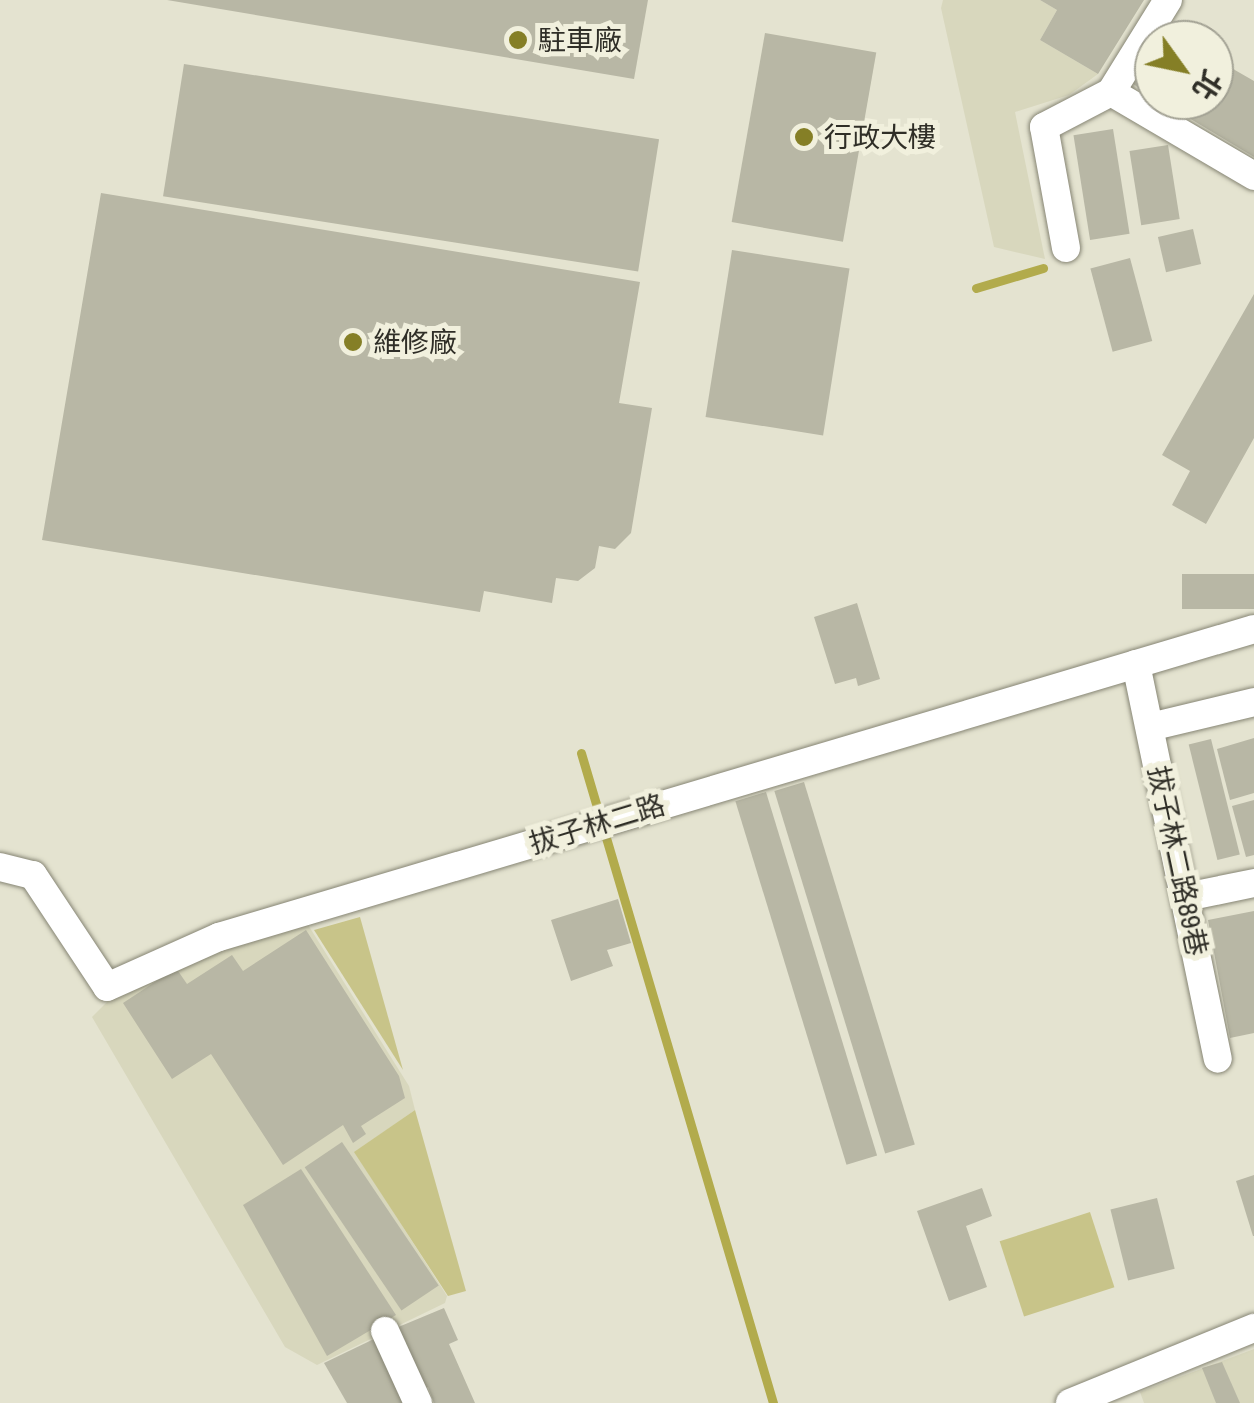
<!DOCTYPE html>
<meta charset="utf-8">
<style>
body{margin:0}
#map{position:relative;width:1254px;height:1403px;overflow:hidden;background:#e4e3d0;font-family:"Archivo Narrow","Noto Sans TC",sans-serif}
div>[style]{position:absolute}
.built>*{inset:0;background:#d8d7bd}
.green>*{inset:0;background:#c8c489;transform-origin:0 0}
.stream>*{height:9px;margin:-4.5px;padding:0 4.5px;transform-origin:4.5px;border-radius:4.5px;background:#b2ab4c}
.building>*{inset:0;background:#b8b7a5;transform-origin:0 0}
.roads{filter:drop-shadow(0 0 2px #868574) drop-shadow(0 0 2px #868574)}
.minor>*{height:28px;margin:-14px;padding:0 14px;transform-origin:14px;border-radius:14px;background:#fff}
.dots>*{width:28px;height:28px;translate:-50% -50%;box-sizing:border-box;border:5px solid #f1f0dd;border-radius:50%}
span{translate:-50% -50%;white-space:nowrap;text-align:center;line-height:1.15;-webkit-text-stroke:10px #f1f0dd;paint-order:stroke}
.poi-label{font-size:28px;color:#2f2e27}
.left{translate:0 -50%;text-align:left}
.street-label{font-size:28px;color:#2f2e27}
.north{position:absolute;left:1134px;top:20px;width:100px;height:100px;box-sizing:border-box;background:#f1f0dd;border:2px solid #a3a294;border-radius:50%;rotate:123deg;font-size:28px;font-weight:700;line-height:40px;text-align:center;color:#2f2e27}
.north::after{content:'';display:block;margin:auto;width:35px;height:45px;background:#857f26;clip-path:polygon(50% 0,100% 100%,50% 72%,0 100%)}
</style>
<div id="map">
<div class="built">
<div style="clip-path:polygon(943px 0,1040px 0,1057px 10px,1040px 40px,1098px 74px,1069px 95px,1015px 112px,1045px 259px,994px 247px,941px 8px)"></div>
<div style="clip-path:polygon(305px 920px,409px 1086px,415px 1110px,355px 1152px,447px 1296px,445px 1303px,317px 1365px,285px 1347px,92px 1017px,116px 993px,223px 945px)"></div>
<div style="clip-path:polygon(1254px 1349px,1254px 1403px,1144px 1403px,1140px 1392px)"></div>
</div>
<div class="green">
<div style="clip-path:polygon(360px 917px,403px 1070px,314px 930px)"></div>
<div style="clip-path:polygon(415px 1110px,466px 1291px,448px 1296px,354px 1152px)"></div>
<div style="left:1090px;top:1212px;width:79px;height:95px;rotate:72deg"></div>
</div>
<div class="stream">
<div style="left:976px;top:288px;width:70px;rotate:-16.6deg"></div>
<div style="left:581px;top:753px;width:678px;rotate:73.54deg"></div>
</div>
<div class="building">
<div style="clip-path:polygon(167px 0,648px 0,634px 79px)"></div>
<div style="clip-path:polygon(1040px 0,1144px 0,1098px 74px,1040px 40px,1057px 10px)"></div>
<div style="left:765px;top:33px;width:113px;height:192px;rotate:10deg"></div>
<div style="clip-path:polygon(1154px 50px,1154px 97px,1133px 84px)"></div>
<div style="clip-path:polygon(1214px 58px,1254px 81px,1254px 157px,1159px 100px,1214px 100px)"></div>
<div style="left:184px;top:64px;width:481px;height:134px;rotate:9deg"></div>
<div style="left:1113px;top:129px;width:106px;height:40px;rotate:81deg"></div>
<div style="left:1168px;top:145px;width:75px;height:39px;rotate:81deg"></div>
<div style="clip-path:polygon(101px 193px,640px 282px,619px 403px,652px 408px,631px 533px,615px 549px,599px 546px,595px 568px,578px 581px,556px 578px,552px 603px,484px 591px,480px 612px,42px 540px)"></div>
<div style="left:1193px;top:229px;width:36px;height:36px;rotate:77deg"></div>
<div style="left:732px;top:250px;width:119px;height:169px;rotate:9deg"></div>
<div style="left:1130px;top:258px;width:86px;height:41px;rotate:75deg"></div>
<div style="clip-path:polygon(1254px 294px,1254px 438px,1206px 524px,1172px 505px,1190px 471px,1162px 455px)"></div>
<div style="left:1254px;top:574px;width:35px;height:72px;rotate:90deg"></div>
<div style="clip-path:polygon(857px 603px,880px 679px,858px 686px,856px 678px,835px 684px,814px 617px)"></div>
<div style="clip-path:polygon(1254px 738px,1254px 793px,1230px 800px,1217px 749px)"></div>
<div style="left:1211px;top:739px;width:119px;height:23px;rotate:76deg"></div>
<div style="left:804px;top:782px;width:379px;height:31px;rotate:73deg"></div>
<div style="left:766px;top:792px;width:380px;height:32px;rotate:73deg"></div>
<div style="clip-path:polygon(1254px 800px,1254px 855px,1246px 857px,1232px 806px)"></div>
<div style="clip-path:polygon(618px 899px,631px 943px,607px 950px,613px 966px,571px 981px,551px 920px)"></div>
<div style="clip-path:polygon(1254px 911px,1254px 1033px,1230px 1038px,1208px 920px)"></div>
<div style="clip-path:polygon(306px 930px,399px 1076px,405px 1098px,361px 1126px,366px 1134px,353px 1143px,343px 1125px,283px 1165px,211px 1054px,172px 1079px,123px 1003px,176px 968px,187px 984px,232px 955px,243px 971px)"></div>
<div style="left:342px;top:1142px;width:173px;height:45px;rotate:56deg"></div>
<div style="clip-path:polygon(301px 1169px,396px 1315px,327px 1356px,243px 1205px)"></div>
<div style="clip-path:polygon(1254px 1175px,1254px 1236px,1253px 1236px,1236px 1181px)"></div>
<div style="clip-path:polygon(982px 1188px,992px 1216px,966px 1226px,987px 1287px,949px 1301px,917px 1211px)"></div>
<div style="left:1157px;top:1198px;width:73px;height:48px;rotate:76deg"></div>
<div style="clip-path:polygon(444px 1308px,458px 1340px,449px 1344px,475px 1403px,434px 1403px,428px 1387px,422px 1390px,396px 1328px)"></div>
<div style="clip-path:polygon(376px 1338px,407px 1403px,347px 1403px,324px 1363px)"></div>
<div style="clip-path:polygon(1222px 1362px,1240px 1403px,1216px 1403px,1202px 1368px)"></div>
</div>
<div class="roads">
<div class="minor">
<div style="left:1111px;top:92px;width:166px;rotate:30.4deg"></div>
<div style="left:1111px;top:92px;width:108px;rotate:-58.2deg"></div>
<div style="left:1066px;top:248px;width:123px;rotate:-100.3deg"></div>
<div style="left:1044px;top:127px;width:76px;rotate:-27.6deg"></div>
<div style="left:1136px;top:664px;width:403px;rotate:78.3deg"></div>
<div style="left:1150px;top:727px;width:107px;rotate:-13.5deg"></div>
<div style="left:0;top:867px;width:34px;rotate:14deg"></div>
<div style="left:33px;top:875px;width:134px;rotate:56.5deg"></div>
<div style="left:107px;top:987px;width:123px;rotate:-24.1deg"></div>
<div style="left:219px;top:937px;width:1080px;rotate:-16.57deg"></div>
<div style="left:1186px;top:897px;width:69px;rotate:-11.6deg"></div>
<div style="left:385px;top:1331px;width:79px;rotate:65.4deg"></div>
<div style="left:1070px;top:1403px;width:199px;rotate:-22.2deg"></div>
</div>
</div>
<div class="dots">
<div style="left:518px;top:40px;background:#857f26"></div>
<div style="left:804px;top:137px;background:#857f26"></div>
<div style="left:353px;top:342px;background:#857f26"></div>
</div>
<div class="poi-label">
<span class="left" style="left:538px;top:40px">駐車廠</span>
<span class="left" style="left:824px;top:137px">行政大樓</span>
<span class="left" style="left:373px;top:342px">維修廠</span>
</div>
<div class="street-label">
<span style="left:597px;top:824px;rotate:-17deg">拔子林二路</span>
<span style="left:1178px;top:861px;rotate:78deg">拔子林二路89巷</span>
</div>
<div class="north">北</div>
</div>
